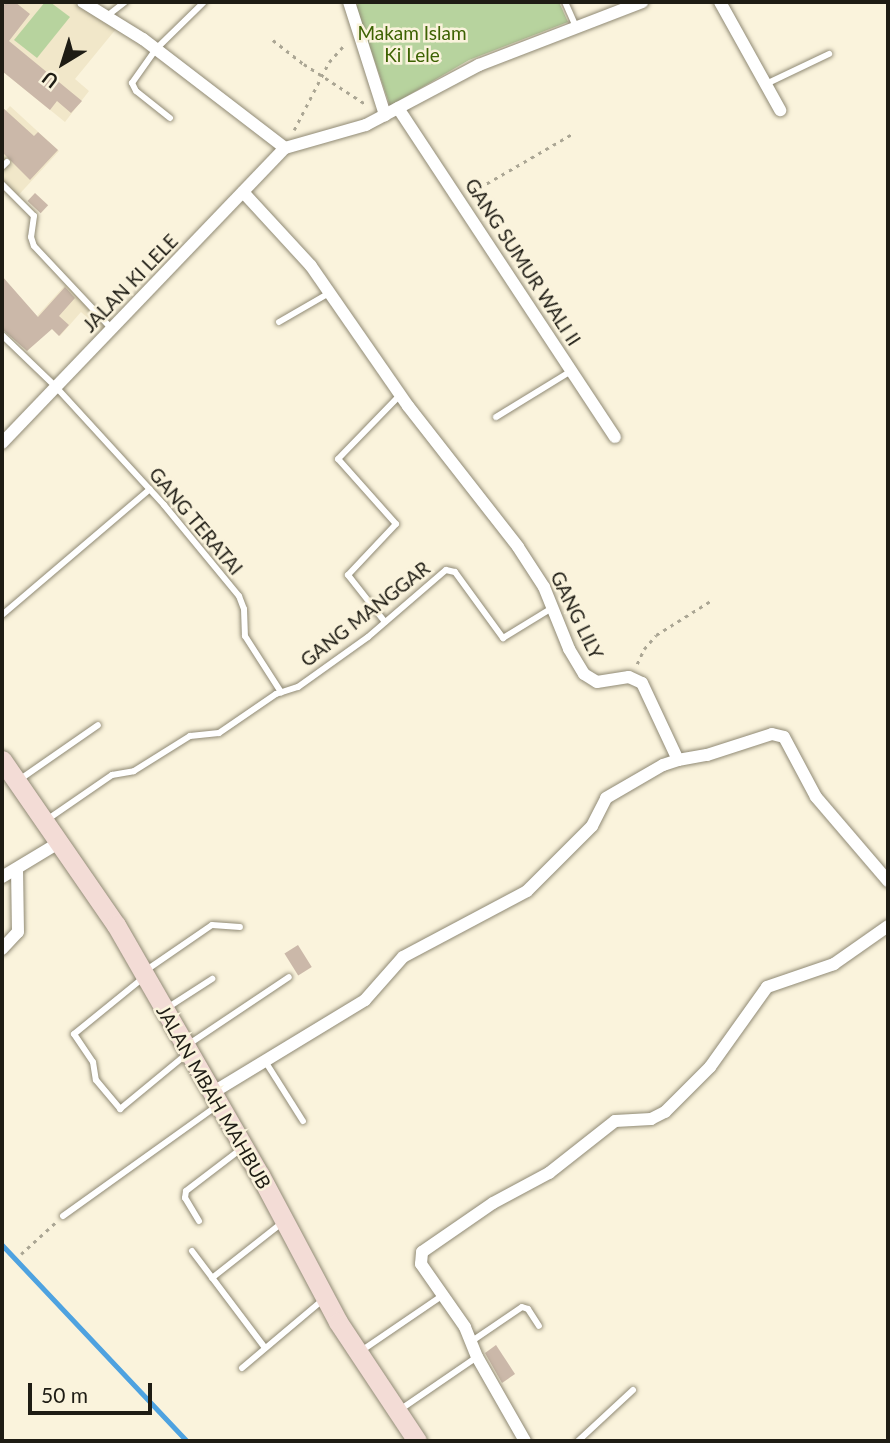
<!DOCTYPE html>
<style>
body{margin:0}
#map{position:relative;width:890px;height:1443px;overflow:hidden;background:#faf3dc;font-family:Lato,sans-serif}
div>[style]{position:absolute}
.built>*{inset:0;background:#f1e7c9}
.green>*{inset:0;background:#b7d39e}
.stream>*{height:5px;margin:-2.5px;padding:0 2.5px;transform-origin:2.5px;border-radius:2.5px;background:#4ea2e0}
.building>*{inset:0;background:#cbb8a9;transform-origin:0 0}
.path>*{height:2.5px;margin-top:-1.25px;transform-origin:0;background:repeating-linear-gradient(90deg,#aba694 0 3.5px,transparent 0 8.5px)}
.roads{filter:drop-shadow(0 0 2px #908a75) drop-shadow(0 0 2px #908a75)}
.lane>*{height:6px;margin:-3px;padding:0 3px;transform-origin:3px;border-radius:3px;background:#fff}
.street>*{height:12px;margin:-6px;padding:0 6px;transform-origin:6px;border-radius:6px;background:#fff}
.secondary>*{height:19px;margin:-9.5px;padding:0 9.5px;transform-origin:9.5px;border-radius:9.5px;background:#f3dcd6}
span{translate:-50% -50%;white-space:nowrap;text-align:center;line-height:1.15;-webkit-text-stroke:5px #faf3dc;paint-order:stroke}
.park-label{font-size:19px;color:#3d6202}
.street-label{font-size:19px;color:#1e1c14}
.frame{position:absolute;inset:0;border:4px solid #1e1c14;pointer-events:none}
.north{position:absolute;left:28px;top:28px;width:70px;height:70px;-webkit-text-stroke:5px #faf3dc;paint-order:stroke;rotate:218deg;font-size:19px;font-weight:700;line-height:28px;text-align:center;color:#1e1c14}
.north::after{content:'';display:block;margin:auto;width:24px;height:32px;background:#1e1c14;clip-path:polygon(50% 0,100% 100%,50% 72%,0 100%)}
.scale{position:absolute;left:28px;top:1383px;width:124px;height:32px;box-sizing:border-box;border:4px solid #1e1c14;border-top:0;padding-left:9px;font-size:21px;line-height:24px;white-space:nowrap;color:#1e1c14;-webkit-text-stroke:5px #faf3dc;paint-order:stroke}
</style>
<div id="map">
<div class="built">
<div style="clip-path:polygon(2px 2px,71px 2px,116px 29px,75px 79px,89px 91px,65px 122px,2px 71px)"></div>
<div style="clip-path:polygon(10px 106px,59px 151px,14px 200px,2px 189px,2px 115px)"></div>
<div style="clip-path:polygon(68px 282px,107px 328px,103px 332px,81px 312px,60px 336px,37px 316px)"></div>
</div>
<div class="green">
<div style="clip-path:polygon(45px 2px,50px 2px,70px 17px,37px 58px,14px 40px)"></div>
<div style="clip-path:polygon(360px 2px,559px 2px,568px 22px,469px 60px,390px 106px,356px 6px)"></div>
</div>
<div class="stream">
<div style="left:2px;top:1245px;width:270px;rotate:46.7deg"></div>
</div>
<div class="building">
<div style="clip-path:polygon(6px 2px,15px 2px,30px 14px,9px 41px,82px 101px,71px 113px,57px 101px,50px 110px,2px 71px,2px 8px)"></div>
<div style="clip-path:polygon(2px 107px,34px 136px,38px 132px,58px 150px,30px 180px,2px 152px)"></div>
<div style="left:35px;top:193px;width:18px;height:11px;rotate:43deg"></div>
<div style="clip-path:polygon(2px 276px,38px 317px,65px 287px,75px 298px,59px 316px,69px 325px,59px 336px,52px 329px,27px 351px,2px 329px)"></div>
<div style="left:298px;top:945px;width:26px;height:16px;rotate:58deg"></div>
<div style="clip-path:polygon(496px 1345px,515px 1374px,502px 1383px,485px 1353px)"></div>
</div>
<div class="path">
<div style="left:273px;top:40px;width:39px;rotate:38deg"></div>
<div style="left:304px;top:64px;width:72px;rotate:33deg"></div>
<div style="left:294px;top:130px;width:76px;rotate:-62.8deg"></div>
<div style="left:329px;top:62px;width:25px;rotate:-48deg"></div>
<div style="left:472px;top:192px;width:116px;rotate:-30.1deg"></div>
<div style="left:637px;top:664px;width:17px;rotate:-65deg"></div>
<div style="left:644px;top:649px;width:18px;rotate:-49deg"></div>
<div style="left:656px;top:635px;width:66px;rotate:-32deg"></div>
<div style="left:21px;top:1254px;width:46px;rotate:-42.4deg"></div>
</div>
<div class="roads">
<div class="lane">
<div style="left:565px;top:2px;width:27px;rotate:66deg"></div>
<div style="left:107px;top:16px;width:23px;rotate:-38deg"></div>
<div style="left:766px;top:84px;width:70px;rotate:-25.5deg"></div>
<div style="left:170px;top:118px;width:43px;rotate:-141.5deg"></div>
<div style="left:136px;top:91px;width:9px;rotate:-117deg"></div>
<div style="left:132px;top:83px;width:42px;rotate:-54.8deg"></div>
<div style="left:156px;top:49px;width:67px;rotate:-44.4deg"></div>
<div style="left:2px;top:167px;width:7px;rotate:-45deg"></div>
<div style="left:2px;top:184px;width:45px;rotate:45deg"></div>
<div style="left:34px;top:216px;width:21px;rotate:98deg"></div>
<div style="left:31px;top:237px;width:9px;rotate:72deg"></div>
<div style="left:34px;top:246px;width:114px;rotate:46.8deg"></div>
<div style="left:279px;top:322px;width:60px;rotate:-30deg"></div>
<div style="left:2px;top:335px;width:75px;rotate:43.9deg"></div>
<div style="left:56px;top:387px;width:160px;rotate:47.5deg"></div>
<div style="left:164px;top:505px;width:118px;rotate:50.5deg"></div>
<div style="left:239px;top:596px;width:14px;rotate:69deg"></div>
<div style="left:244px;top:609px;width:27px;rotate:88deg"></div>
<div style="left:245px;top:636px;width:67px;rotate:57.3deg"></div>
<div style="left:496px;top:417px;width:88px;rotate:-31.5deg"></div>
<div style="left:2px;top:615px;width:194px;rotate:-40.4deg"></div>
<div style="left:385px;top:622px;width:60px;rotate:-128.2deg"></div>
<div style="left:348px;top:575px;width:70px;rotate:-46.7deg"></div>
<div style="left:396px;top:524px;width:87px;rotate:-131.7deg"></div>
<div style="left:338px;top:459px;width:89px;rotate:-45.9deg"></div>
<div style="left:19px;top:780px;width:96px;rotate:-34.8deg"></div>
<div style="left:48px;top:819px;width:78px;rotate:-34.5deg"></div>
<div style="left:112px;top:775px;width:22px;rotate:-10deg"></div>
<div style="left:134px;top:771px;width:66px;rotate:-32deg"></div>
<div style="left:190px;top:736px;width:29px;rotate:-6deg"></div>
<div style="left:219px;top:733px;width:69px;rotate:-34.4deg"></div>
<div style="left:276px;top:694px;width:23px;rotate:-18deg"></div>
<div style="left:298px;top:687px;width:86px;rotate:-35.5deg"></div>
<div style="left:368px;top:637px;width:103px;rotate:-40.7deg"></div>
<div style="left:446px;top:570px;width:9px;rotate:13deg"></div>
<div style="left:455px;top:572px;width:82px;rotate:54deg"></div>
<div style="left:503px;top:638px;width:57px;rotate:-31.5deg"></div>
<div style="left:145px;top:971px;width:81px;rotate:-34.5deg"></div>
<div style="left:212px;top:925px;width:28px;rotate:4deg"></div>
<div style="left:143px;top:978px;width:89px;rotate:140.9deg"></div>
<div style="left:74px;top:1034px;width:34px;rotate:56deg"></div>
<div style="left:93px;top:1062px;width:18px;rotate:81deg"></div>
<div style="left:96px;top:1080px;width:38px;rotate:50deg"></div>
<div style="left:120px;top:1109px;width:88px;rotate:-39.5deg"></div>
<div style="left:167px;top:1008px;width:54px;rotate:-32.8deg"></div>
<div style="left:189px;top:1044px;width:120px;rotate:-33.8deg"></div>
<div style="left:265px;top:1061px;width:71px;rotate:57.7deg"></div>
<div style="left:63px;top:1216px;width:191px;rotate:-35.6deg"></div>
<div style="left:199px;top:1221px;width:27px;rotate:-121deg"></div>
<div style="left:185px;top:1198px;width:7px;rotate:-82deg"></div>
<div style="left:186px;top:1191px;width:69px;rotate:-37.4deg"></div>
<div style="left:192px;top:1251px;width:121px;rotate:53deg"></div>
<div style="left:212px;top:1278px;width:89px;rotate:-38.2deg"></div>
<div style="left:472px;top:1341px;width:60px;rotate:-34.2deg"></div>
<div style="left:522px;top:1307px;width:6px;rotate:18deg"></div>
<div style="left:528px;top:1309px;width:20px;rotate:57deg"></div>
<div style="left:361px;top:1351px;width:99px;rotate:-34.3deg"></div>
<div style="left:242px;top:1368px;width:107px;rotate:-40.1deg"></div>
<div style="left:401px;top:1409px;width:92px;rotate:-34.4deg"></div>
<div style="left:578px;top:1441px;width:75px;rotate:-42.8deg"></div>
</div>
<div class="street">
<div style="left:83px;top:2px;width:70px;rotate:31.7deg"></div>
<div style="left:143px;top:39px;width:179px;rotate:37.5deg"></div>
<div style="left:349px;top:2px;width:119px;rotate:72.3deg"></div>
<div style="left:720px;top:2px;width:124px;rotate:60.9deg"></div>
<div style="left:398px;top:108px;width:394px;rotate:56.6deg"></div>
<div style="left:285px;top:148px;width:84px;rotate:-15.9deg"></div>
<div style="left:366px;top:125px;width:128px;rotate:-28deg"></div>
<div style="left:479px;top:65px;width:175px;rotate:-21.1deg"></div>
<div style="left:243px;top:192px;width:100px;rotate:47.4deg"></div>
<div style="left:311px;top:266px;width:170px;rotate:55.3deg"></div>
<div style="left:408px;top:406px;width:179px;rotate:52deg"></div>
<div style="left:518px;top:547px;width:48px;rotate:57deg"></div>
<div style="left:544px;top:587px;width:67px;rotate:68deg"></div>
<div style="left:569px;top:649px;width:29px;rotate:59deg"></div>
<div style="left:584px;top:674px;width:15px;rotate:32deg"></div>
<div style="left:597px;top:682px;width:32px;rotate:-9deg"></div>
<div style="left:629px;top:677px;width:14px;rotate:25deg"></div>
<div style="left:642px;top:683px;width:85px;rotate:64.9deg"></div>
<div style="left:678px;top:760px;width:29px;rotate:-10deg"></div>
<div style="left:707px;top:755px;width:68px;rotate:-17.9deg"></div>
<div style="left:772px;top:734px;width:12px;rotate:14deg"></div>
<div style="left:784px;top:737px;width:68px;rotate:61.9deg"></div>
<div style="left:816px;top:797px;width:111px;rotate:49.4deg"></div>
<div style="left:2px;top:443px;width:409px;rotate:-46.2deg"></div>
<div style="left:2px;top:877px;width:68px;rotate:-31.1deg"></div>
<div style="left:2px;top:949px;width:23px;rotate:-47deg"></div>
<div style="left:18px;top:932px;width:62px;rotate:-90.9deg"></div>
<div style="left:212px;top:1093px;width:179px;rotate:-31.3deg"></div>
<div style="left:365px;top:1000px;width:57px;rotate:-48.5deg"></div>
<div style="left:403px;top:957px;width:140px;rotate:-28deg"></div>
<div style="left:527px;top:891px;width:92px;rotate:-45deg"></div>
<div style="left:592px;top:826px;width:31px;rotate:-63deg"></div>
<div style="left:606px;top:798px;width:66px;rotate:-30.1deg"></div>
<div style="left:663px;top:765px;width:16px;rotate:-18deg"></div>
<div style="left:525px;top:1441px;width:97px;rotate:-119.7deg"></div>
<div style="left:477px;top:1357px;width:32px;rotate:-112deg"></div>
<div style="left:465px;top:1327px;width:77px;rotate:-124.9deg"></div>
<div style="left:421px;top:1264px;width:12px;rotate:-85deg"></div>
<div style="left:422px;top:1252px;width:86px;rotate:-34.6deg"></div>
<div style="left:493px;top:1203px;width:64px;rotate:-28.2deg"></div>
<div style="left:549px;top:1173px;width:84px;rotate:-38.2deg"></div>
<div style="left:615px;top:1121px;width:36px;rotate:-3deg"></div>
<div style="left:651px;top:1119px;width:16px;rotate:-27deg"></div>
<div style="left:665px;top:1112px;width:64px;rotate:-45deg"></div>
<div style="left:710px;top:1067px;width:98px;rotate:-54.5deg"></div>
<div style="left:767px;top:987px;width:71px;rotate:-18.9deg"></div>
<div style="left:834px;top:964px;width:66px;rotate:-35.1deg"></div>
</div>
<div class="secondary">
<div style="left:2px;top:760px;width:201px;rotate:55.4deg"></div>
<div style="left:116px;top:925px;width:289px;rotate:60.1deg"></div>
<div style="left:260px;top:1175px;width:166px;rotate:62deg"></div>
<div style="left:338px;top:1322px;width:143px;rotate:56.4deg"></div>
</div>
</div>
<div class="park-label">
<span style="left:412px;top:44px">Makam Islam<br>Ki Lele</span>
</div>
<div class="street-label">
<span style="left:523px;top:262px;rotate:57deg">GANG SUMUR WALI II</span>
<span style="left:130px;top:283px;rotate:-46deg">JALAN KI LELE</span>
<span style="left:196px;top:521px;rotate:50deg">GANG TERATAI</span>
<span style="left:365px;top:614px;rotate:-38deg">GANG MANGGAR</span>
<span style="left:577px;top:615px;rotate:64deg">GANG LILY</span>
<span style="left:214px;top:1097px;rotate:60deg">JALAN MBAH MAHBUB</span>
</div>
<div class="frame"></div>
<div class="north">U</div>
<div class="scale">50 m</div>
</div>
